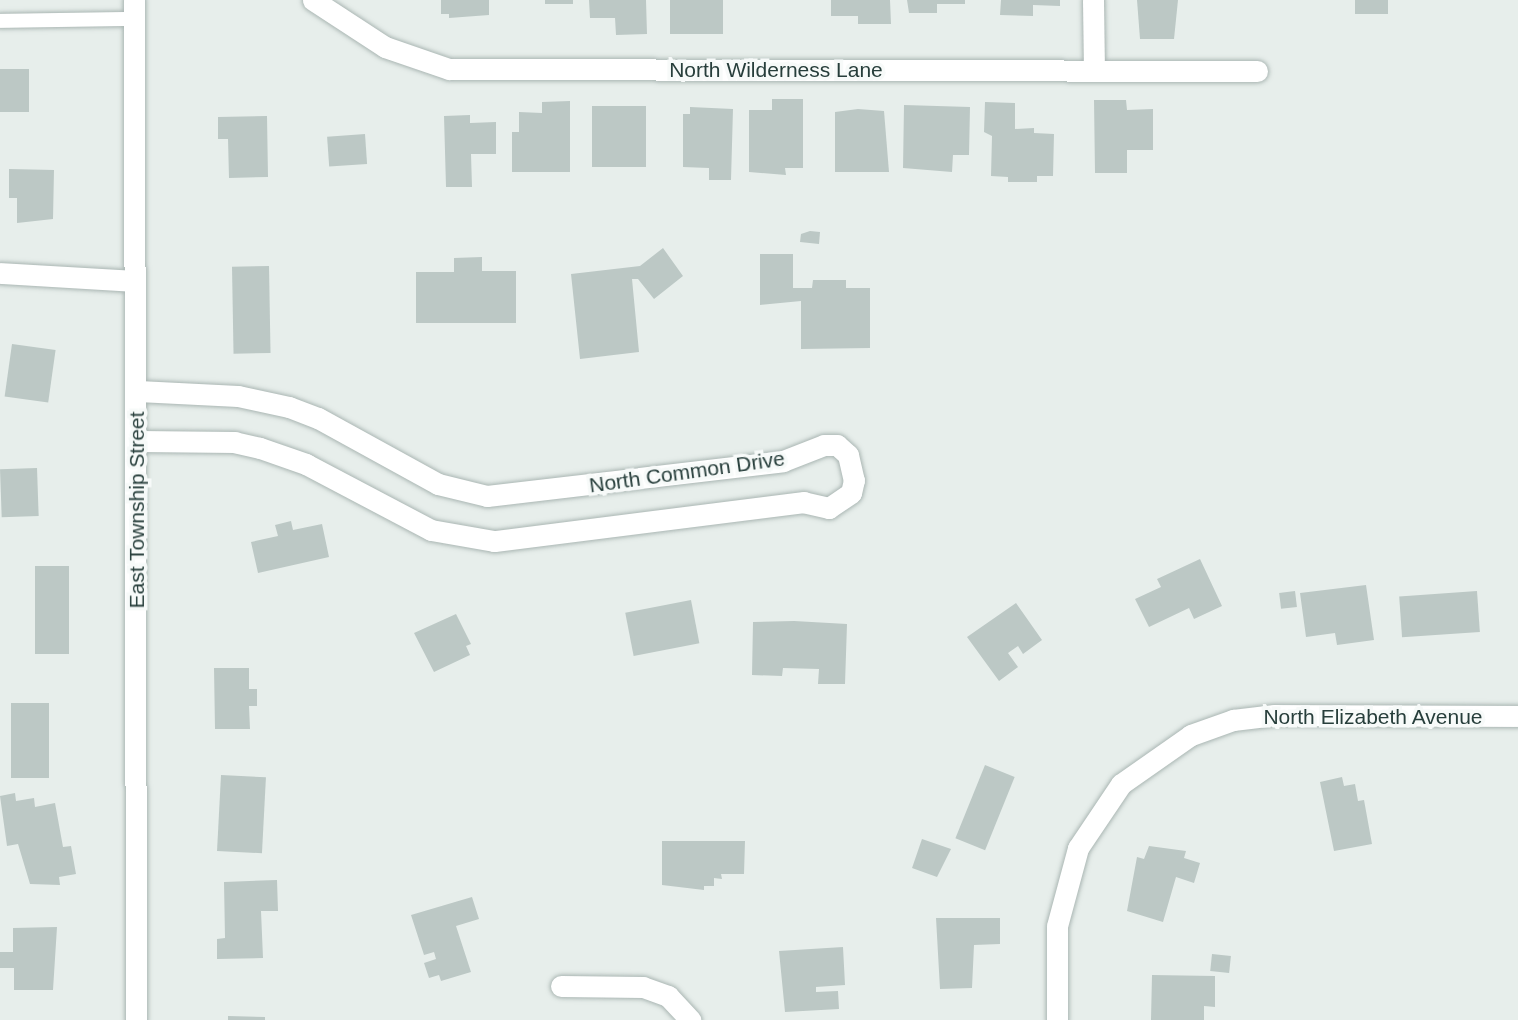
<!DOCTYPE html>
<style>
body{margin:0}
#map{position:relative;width:1518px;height:1020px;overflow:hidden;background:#e7eeeb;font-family:Helvetica,sans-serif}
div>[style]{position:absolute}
.building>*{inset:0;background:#bcc8c5;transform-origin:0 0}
.roads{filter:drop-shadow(0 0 2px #aab6b3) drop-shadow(0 0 2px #aab6b3)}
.lane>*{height:14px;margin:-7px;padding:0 7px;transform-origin:7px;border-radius:7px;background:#fff}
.street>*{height:21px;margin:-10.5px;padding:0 10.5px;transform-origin:10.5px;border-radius:10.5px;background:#fff}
.secondary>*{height:21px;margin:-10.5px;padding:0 10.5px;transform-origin:10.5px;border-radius:10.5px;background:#fff}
span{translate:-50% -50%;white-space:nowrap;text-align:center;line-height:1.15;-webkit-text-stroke:7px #f7faf9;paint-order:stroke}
.street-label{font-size:21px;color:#273e3b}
</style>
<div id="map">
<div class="building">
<div style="clip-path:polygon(441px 0,489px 0,489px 15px,449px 18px,449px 14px,441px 14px)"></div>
<div style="left:545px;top:0;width:28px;height:4px"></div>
<div style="clip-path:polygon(589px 0,646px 0,647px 34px,616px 35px,615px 18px,590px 18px)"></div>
<div style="left:670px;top:0;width:53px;height:34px"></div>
<div style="clip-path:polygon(831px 0,890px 0,891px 24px,858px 24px,858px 16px,831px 16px)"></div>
<div style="clip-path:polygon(907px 0,965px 0,965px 4px,937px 4px,937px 13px,909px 13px)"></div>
<div style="clip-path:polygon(1001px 0,1060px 0,1060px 6px,1033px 5px,1033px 16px,1000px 15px)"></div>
<div style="clip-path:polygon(1137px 0,1178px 0,1174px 39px,1140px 39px)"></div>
<div style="left:1355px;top:0;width:33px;height:14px"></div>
<div style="left:0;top:69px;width:29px;height:43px"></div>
<div style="clip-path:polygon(772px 99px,803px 99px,803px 168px,785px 168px,786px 175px,749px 172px,749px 110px,772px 110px)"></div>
<div style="clip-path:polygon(1094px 100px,1126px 100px,1127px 110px,1153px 109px,1153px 150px,1127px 150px,1127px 173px,1095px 173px)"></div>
<div style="clip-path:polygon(570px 101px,570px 172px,512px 172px,512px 132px,519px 132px,519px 112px,542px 113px,542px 102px)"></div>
<div style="clip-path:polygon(985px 102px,1015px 103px,1015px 129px,1034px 128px,1034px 133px,1054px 134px,1053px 176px,1037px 176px,1037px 182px,1008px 182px,1008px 177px,991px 176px,992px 136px,984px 132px)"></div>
<div style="clip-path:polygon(904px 105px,970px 107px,969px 155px,953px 155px,952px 172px,903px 168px)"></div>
<div style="left:592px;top:106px;width:54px;height:61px"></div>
<div style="clip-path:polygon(690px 107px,733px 109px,731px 180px,709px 180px,709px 168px,683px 167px,683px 114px,690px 114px)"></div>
<div style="clip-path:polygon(858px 109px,884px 111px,889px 172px,835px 172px,835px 112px)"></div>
<div style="clip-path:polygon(470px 115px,470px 123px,496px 122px,496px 154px,471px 154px,472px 187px,446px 187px,444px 116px)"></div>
<div style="clip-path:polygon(267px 116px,268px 177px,229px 178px,228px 139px,218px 139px,218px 117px)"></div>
<div style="left:365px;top:134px;width:30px;height:38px;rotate:86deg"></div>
<div style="clip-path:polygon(9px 169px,54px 170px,53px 219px,17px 223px,17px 198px,9px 198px)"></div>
<div style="clip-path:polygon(810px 231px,820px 232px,819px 244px,800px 242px,801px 234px)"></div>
<div style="clip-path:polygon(663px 248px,683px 276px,654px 299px,638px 279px,632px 279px,639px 352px,580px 359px,571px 274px,640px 266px)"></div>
<div style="clip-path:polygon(760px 254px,793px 254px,793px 288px,812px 288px,813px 280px,846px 280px,846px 288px,870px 288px,870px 348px,801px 349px,801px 301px,760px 305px)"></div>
<div style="clip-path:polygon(482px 257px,482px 271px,516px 271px,516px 323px,416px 323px,416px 272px,454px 272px,454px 258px)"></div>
<div style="left:269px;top:266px;width:87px;height:37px;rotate:89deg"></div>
<div style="left:12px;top:344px;width:44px;height:53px;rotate:8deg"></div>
<div style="left:37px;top:468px;width:48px;height:37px;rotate:88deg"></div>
<div style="clip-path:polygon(291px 521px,293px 530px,322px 524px,329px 557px,258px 573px,251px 542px,278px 536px,275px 525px)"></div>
<div style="clip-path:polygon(1200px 559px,1222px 606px,1194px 619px,1189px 608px,1149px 627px,1135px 599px,1161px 587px,1157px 579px)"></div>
<div style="left:69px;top:566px;width:88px;height:34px;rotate:90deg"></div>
<div style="clip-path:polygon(1366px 585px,1374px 640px,1337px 645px,1335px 633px,1306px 637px,1300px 593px)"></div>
<div style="left:1295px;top:591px;width:16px;height:16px;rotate:83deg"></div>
<div style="left:1477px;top:591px;width:41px;height:78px;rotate:86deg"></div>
<div style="left:691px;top:600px;width:44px;height:67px;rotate:79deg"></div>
<div style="clip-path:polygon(1016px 603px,1042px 640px,1023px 654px,1018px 646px,1008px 653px,1018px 667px,999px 681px,967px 637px)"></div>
<div style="clip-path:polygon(456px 614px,471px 644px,466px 646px,470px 655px,434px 672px,414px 633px)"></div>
<div style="clip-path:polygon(794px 621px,847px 624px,845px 684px,818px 684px,819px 669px,783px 668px,782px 676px,752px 675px,753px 622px)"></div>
<div style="clip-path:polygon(214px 668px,249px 668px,249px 689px,257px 689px,257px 706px,249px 706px,250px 729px,215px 729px)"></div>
<div style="left:11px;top:703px;width:38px;height:75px"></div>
<div style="left:985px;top:765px;width:32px;height:79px;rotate:22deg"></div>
<div style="left:221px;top:775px;width:45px;height:76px;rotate:3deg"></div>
<div style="clip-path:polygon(1342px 777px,1344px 786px,1355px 784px,1358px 801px,1364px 800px,1372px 844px,1334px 851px,1320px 782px)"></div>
<div style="clip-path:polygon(15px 793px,16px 801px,34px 798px,35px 807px,55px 803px,63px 847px,71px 846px,76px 874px,59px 877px,60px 885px,30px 884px,18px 844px,7px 846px,0 796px)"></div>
<div style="clip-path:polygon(922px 839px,951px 849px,937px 877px,912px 868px)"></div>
<div style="clip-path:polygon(662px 841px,745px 841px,744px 874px,721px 874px,722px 879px,714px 878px,714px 886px,704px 886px,704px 890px,662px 885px)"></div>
<div style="clip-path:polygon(1149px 846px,1186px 851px,1184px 858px,1200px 863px,1194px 883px,1176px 877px,1163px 922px,1127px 911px,1137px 857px,1144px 859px)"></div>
<div style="clip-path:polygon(277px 880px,278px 911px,261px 911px,263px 958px,217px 959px,217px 939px,225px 938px,224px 882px)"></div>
<div style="clip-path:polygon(472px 897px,479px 919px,456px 926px,471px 972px,441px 981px,439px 975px,429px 978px,424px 963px,436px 959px,434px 952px,424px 955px,411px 915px)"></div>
<div style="clip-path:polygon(936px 918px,1000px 918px,1000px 944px,974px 945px,972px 988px,940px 989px)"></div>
<div style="clip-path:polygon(57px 927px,53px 990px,14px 990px,14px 968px,0 968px,0 952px,13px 952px,13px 928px)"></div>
<div style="clip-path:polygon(843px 947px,845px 985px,816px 987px,816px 992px,838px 991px,839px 1009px,785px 1012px,779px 951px)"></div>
<div style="left:1212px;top:954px;width:19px;height:17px;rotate:6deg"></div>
<div style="clip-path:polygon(1152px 975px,1215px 976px,1215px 1007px,1204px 1006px,1204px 1020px,1151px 1020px)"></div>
<div style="clip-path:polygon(228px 1016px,265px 1017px,265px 1020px,228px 1020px)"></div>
</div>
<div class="roads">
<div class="lane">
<div style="left:0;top:21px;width:134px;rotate:-0.9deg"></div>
</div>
<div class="street">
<div style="left:313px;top:0;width:86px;rotate:33.1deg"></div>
<div style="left:385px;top:47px;width:68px;rotate:19deg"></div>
<div style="left:449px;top:69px;width:808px;rotate:0.14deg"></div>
<div style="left:1093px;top:0;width:70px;rotate:89.2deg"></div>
<div style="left:0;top:273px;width:134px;rotate:3.4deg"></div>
<div style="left:138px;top:391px;width:100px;rotate:2.9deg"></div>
<div style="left:238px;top:396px;width:52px;rotate:12.2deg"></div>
<div style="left:289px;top:407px;width:31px;rotate:21deg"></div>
<div style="left:318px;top:418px;width:137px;rotate:28.8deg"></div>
<div style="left:438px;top:484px;width:50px;rotate:13.8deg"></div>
<div style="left:487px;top:496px;width:298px;rotate:-6.7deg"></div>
<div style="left:783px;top:461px;width:44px;rotate:-21.3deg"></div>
<div style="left:824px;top:445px;width:13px"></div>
<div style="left:837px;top:445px;width:15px;rotate:42deg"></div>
<div style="left:848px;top:455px;width:26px;rotate:77deg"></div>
<div style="left:854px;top:480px;width:13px;rotate:103deg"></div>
<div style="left:851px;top:493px;width:27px;rotate:146deg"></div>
<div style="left:829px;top:508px;width:26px;rotate:-167deg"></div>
<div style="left:804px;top:502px;width:312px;rotate:172.8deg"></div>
<div style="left:494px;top:541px;width:64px;rotate:-170.1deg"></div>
<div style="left:431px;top:530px;width:141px;rotate:-152.2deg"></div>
<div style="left:306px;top:464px;width:49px;rotate:-160.8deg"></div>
<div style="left:260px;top:448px;width:26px;rotate:-167deg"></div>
<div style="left:235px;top:442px;width:97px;rotate:-179.4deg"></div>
<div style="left:561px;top:986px;width:82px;rotate:0.7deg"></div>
<div style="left:643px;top:987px;width:27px;rotate:20deg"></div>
<div style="left:668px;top:996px;width:33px;rotate:47deg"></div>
<div style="left:1057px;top:1020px;width:94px;rotate:-90deg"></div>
<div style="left:1057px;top:926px;width:81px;rotate:-74.9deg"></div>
<div style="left:1078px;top:848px;width:77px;rotate:-56.1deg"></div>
<div style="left:1121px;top:784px;width:85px;rotate:-35deg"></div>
<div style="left:1191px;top:735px;width:45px;rotate:-19.7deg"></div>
<div style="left:1233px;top:720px;width:42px;rotate:-6.8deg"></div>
<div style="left:1275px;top:715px;width:243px;rotate:0.2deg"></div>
</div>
<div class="secondary">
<div style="left:134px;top:0;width:1020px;rotate:89.89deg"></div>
</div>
</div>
<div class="street-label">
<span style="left:776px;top:70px">North Wilderness Lane</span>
<span style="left:687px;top:472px;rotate:-8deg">North Common Drive</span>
<span style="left:137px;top:510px;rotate:-90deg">East Township Street</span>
<span style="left:1373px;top:717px">North Elizabeth Avenue</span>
</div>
</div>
